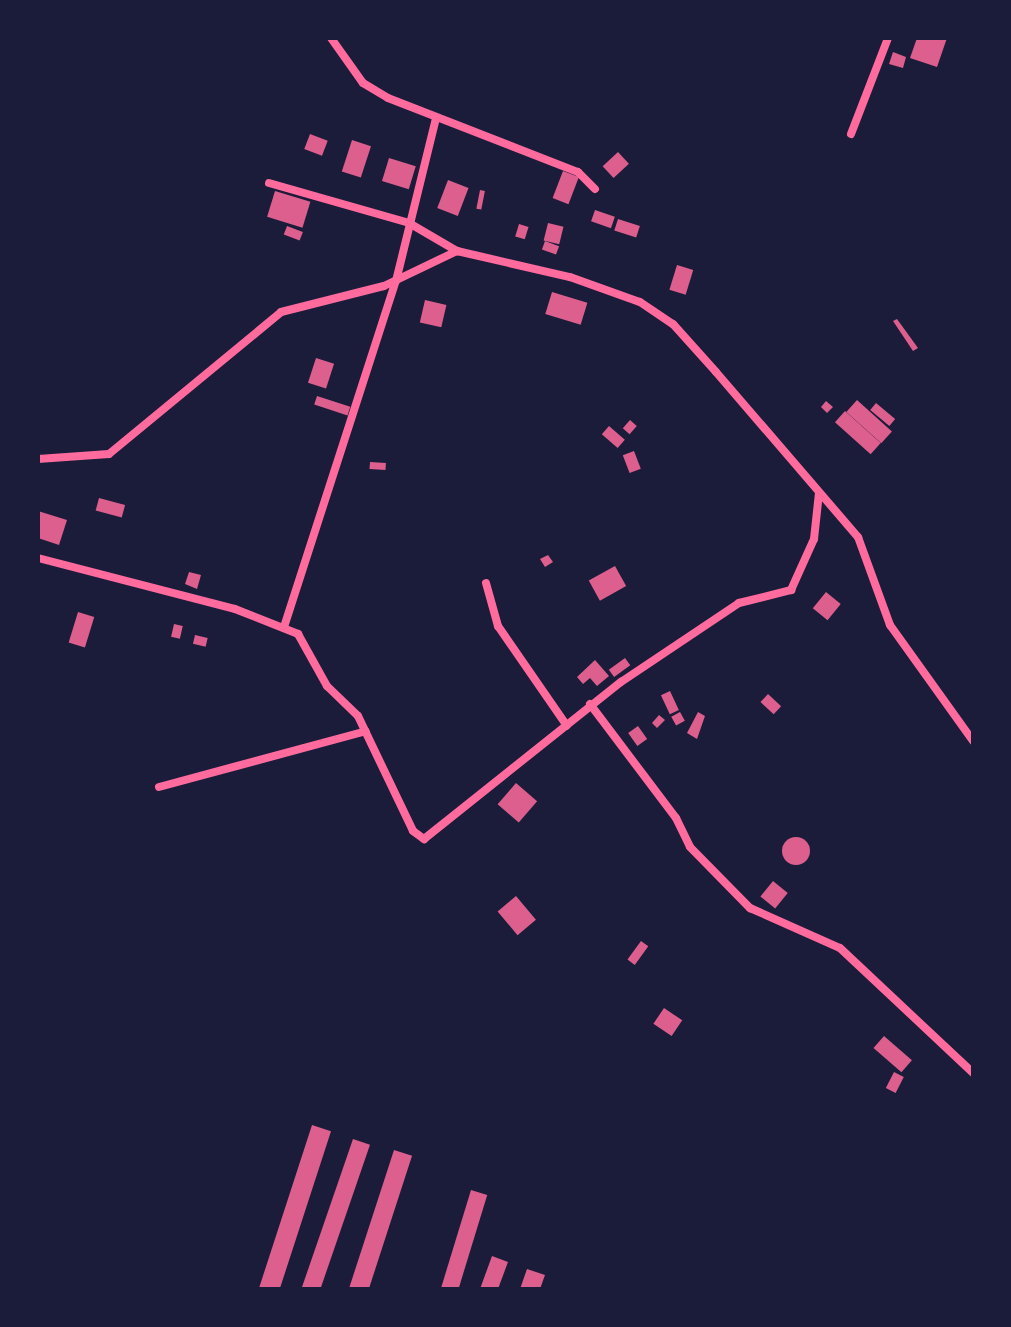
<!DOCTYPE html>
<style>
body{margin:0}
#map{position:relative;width:1011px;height:1327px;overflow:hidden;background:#1b1b3a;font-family:"Open Sans",sans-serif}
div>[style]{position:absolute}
.building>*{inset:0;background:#dd5f8e;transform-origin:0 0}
.round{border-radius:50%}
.minor>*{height:8px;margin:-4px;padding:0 4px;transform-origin:4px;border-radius:4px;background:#ff6b9d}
span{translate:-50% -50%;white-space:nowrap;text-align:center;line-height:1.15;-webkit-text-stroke:8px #1b1b3a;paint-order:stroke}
.frame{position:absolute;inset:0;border:40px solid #1b1b3a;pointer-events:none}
</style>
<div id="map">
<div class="building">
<div style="clip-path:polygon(917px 38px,947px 38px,937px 67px,910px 58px)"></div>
<div style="clip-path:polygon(893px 52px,906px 57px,903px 68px,889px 64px)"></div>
<div style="left:310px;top:134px;width:19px;height:16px;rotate:21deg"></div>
<div style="left:352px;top:140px;width:20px;height:33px;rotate:18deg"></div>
<div style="left:618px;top:152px;width:16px;height:21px;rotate:47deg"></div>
<div style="left:389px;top:158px;width:28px;height:24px;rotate:17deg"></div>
<div style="left:563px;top:171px;width:17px;height:29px;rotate:21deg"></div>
<div style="left:448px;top:180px;width:22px;height:30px;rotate:21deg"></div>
<div style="left:480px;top:190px;width:5px;height:19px;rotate:11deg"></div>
<div style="left:275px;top:191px;width:37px;height:27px;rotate:17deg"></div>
<div style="left:595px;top:210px;width:21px;height:12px;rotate:19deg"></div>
<div style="left:618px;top:219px;width:23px;height:12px;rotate:18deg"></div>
<div style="left:548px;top:223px;width:16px;height:18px;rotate:14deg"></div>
<div style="left:519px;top:224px;width:10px;height:13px;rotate:17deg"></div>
<div style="left:287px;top:226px;width:17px;height:9px;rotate:21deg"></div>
<div style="left:545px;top:241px;width:15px;height:9px;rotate:20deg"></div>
<div style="left:677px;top:265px;width:17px;height:26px;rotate:17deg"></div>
<div style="left:552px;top:292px;width:37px;height:23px;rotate:17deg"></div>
<div style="left:425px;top:300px;width:22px;height:23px;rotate:13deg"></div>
<div style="clip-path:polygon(897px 319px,918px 348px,913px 351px,893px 321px)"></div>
<div style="left:316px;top:358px;width:19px;height:26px;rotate:18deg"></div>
<div style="left:317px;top:396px;width:35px;height:9px;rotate:18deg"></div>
<div style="left:857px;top:400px;width:47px;height:16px;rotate:42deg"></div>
<div style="clip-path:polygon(826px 401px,833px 407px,827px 413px,821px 407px)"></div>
<div style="left:876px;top:403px;width:25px;height:9px;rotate:40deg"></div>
<div style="left:845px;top:411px;width:48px;height:15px;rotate:42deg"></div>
<div style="left:630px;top:420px;width:9px;height:11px;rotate:41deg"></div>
<div style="left:609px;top:426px;width:21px;height:11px;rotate:41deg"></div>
<div style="left:634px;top:451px;width:19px;height:12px;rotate:69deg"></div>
<div style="left:370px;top:462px;width:16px;height:7px;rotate:4deg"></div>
<div style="left:99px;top:498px;width:27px;height:13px;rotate:15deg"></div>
<div style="clip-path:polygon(38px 511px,67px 520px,59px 545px,38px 538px)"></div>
<div style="clip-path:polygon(548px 555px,553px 562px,545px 567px,540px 559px)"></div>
<div style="left:615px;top:566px;width:23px;height:30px;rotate:61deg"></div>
<div style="clip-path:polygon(189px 572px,201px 575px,197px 589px,185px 584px)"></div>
<div style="left:826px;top:592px;width:19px;height:21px;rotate:39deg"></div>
<div style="left:78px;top:612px;width:17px;height:32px;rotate:17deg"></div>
<div style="left:174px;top:624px;width:9px;height:13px;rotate:13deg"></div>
<div style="left:195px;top:635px;width:13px;height:9px;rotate:13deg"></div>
<div style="left:625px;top:658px;width:9px;height:20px;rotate:54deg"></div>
<div style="clip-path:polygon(595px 660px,609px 676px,597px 686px,590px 678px,583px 684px,577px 677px)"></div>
<div style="left:670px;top:691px;width:21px;height:10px;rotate:65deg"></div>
<div style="left:768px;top:694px;width:18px;height:11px;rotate:43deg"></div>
<div style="left:680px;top:712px;width:10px;height:10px;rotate:61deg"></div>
<div style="clip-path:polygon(698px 712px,705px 716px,697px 739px,687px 733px)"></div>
<div style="clip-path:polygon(659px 715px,665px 720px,657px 728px,652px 723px)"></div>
<div style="left:638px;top:726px;width:16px;height:12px;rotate:55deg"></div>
<div style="left:516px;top:783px;width:28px;height:28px;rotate:41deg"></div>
<div class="round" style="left:782px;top:837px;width:28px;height:28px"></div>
<div style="left:773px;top:881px;width:19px;height:20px;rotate:39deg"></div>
<div style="left:516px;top:896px;width:31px;height:24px;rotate:50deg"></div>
<div style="left:641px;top:941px;width:9px;height:23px;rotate:36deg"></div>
<div style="left:664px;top:1008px;width:22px;height:19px;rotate:34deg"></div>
<div style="left:884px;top:1036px;width:37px;height:16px;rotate:41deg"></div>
<div style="left:894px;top:1072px;width:11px;height:18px;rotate:27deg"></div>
<div style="left:312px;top:1125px;width:20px;height:175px;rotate:18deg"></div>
<div style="left:353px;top:1139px;width:18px;height:159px;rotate:19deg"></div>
<div style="left:394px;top:1150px;width:19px;height:147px;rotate:18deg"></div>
<div style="left:471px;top:1190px;width:17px;height:105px;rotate:17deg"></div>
<div style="clip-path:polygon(492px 1256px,508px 1262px,498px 1289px,480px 1289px)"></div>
<div style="clip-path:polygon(527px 1269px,545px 1275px,540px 1289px,520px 1289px)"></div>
</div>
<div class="minor">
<div style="left:331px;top:38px;width:55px;rotate:54.6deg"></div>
<div style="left:363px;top:83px;width:29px;rotate:31deg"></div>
<div style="left:388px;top:98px;width:204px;rotate:21.3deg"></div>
<div style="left:578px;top:172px;width:24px;rotate:45deg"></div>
<div style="left:851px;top:134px;width:103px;rotate:-68.9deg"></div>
<div style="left:269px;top:183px;width:146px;rotate:15.9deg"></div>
<div style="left:409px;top:223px;width:56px;rotate:30.3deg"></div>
<div style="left:38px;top:459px;width:71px;rotate:-4deg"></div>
<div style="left:109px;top:454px;width:223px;rotate:-39.5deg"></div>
<div style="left:281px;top:312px;width:106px;rotate:-14.2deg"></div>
<div style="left:384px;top:286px;width:81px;rotate:-25.6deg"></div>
<div style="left:457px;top:251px;width:116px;rotate:13deg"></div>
<div style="left:570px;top:277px;width:74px;rotate:19.7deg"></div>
<div style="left:640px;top:302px;width:40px;rotate:34deg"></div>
<div style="left:673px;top:324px;width:64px;rotate:48.1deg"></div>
<div style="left:716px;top:372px;width:218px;rotate:49.3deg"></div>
<div style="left:858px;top:537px;width:94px;rotate:70deg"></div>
<div style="left:890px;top:625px;width:143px;rotate:54.4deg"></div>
<div style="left:38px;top:558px;width:203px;rotate:14.5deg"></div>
<div style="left:235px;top:609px;width:68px;rotate:21.6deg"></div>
<div style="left:298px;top:634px;width:60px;rotate:60.9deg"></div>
<div style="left:327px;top:686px;width:43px;rotate:44.1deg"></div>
<div style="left:358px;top:716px;width:127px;rotate:64.4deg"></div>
<div style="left:413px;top:831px;width:14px;rotate:36deg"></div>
<div style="left:424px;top:839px;width:252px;rotate:-38.6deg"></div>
<div style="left:621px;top:682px;width:142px;rotate:-33.8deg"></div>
<div style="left:739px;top:603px;width:54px;rotate:-14deg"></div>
<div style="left:791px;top:590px;width:56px;rotate:-65.7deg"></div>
<div style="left:814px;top:539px;width:46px;rotate:-83.8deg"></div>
<div style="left:486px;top:583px;width:45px;rotate:74.4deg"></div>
<div style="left:498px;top:626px;width:121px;rotate:55.4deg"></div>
<div style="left:284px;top:627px;width:364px;rotate:-72.1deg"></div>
<div style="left:396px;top:281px;width:168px;rotate:-76.2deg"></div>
<div style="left:590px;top:704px;width:143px;rotate:53deg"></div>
<div style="left:676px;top:818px;width:32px;rotate:64deg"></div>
<div style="left:690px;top:847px;width:86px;rotate:45.5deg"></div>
<div style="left:750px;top:908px;width:98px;rotate:24deg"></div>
<div style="left:840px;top:948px;width:183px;rotate:43.2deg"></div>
<div style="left:159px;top:787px;width:214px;rotate:-15.1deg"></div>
</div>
<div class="frame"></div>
</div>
